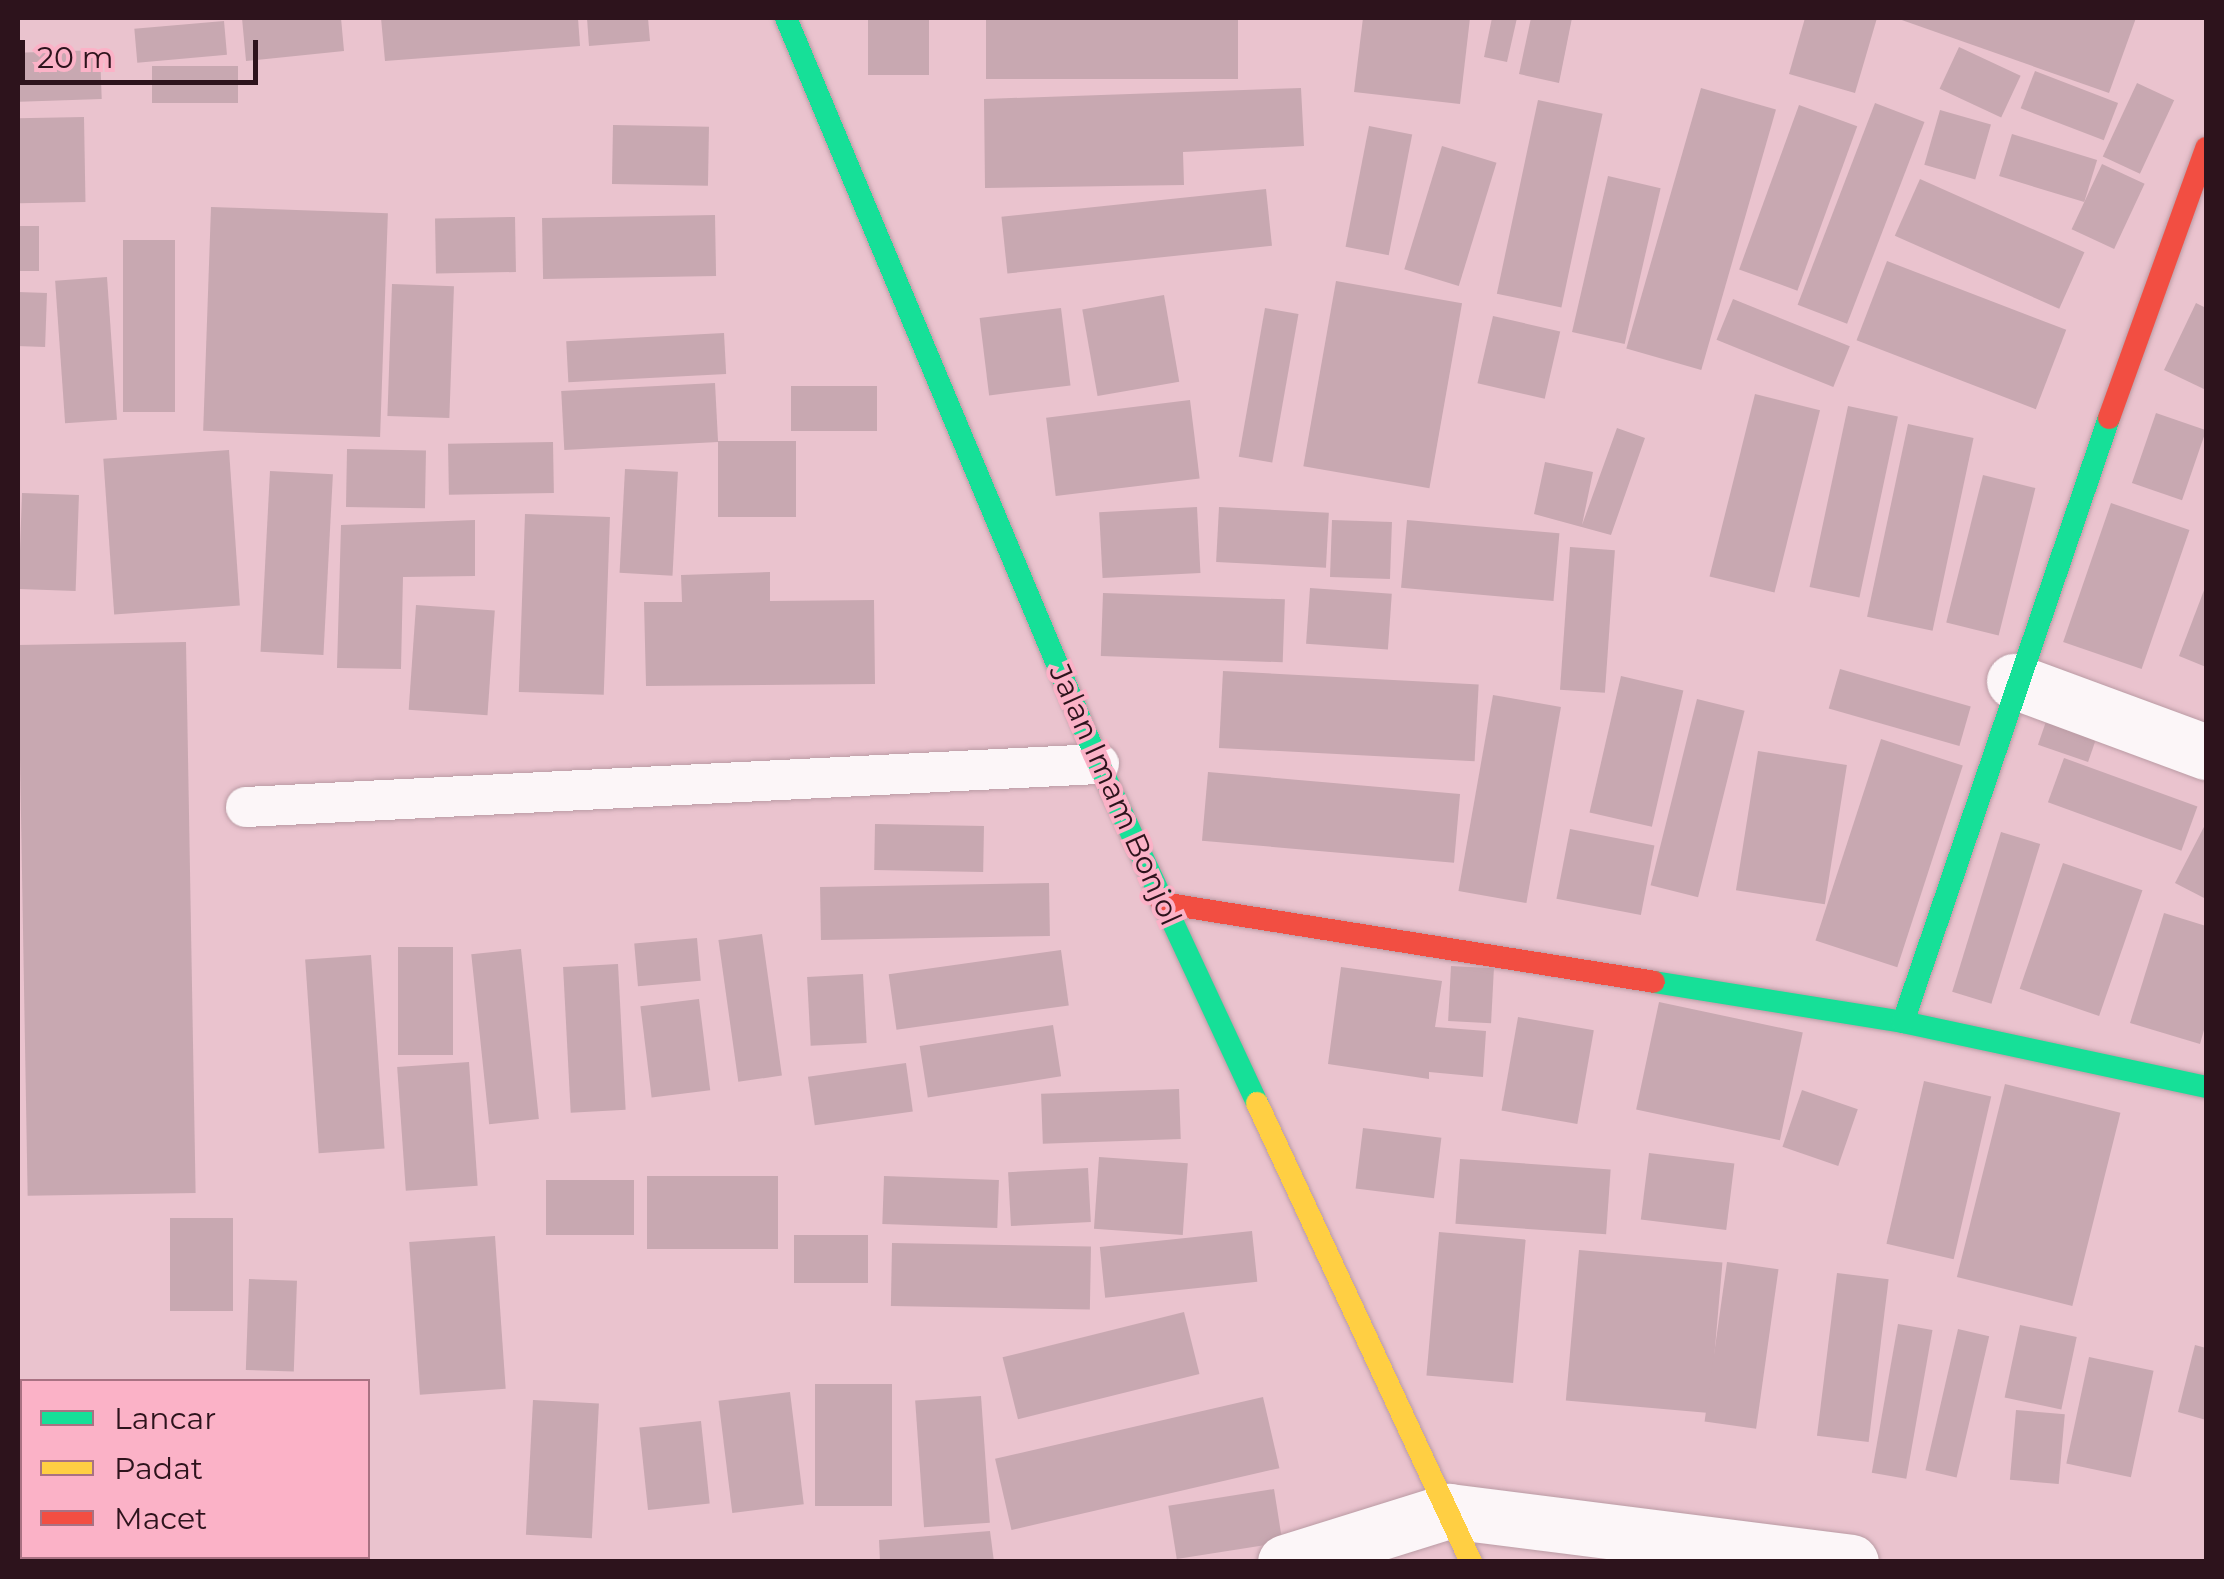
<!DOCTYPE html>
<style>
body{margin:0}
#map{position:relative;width:2224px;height:1579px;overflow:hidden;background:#eac3ce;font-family:Montserrat,sans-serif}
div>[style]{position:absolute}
.building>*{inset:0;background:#c8a8b1;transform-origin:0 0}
.roads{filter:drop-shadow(0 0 2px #ba9ba4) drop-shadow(0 0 2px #ba9ba4)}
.lane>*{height:40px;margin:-20px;padding:0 20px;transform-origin:20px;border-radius:20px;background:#fcf6f8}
.street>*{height:55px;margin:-27.5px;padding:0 27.5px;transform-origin:27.5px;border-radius:27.5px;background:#fcf6f8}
.fast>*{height:22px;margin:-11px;padding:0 11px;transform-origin:11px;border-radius:11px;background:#16e098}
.slow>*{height:22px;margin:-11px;padding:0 11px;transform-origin:11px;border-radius:11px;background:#ffcf43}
.jam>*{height:22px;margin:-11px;padding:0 11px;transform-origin:11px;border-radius:11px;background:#f24e42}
span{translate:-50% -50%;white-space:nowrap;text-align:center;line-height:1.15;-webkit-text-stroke:8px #fbb2c7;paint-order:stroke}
.street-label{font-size:30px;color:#2d131c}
.frame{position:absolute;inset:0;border:20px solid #2d131c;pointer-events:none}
.legend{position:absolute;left:20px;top:1379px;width:350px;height:180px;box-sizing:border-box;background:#fbb2c7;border:2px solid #a97283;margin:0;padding:12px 18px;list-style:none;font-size:30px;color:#2d131c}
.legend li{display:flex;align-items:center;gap:20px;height:50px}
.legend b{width:50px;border:2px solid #a97283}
.scale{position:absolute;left:20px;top:40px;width:238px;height:45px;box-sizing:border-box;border:5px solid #2d131c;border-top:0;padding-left:12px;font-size:30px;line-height:35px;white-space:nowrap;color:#2d131c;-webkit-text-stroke:8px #fbb2c7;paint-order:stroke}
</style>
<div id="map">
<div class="building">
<div style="clip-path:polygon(242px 18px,341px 18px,344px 51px,246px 61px)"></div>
<div style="clip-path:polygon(381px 18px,578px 18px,580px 46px,385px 61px)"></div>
<div style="clip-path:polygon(587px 18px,648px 18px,650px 41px,589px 46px)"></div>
<div style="left:868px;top:18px;width:61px;height:57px"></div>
<div style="left:986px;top:18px;width:252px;height:61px"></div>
<div style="clip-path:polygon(1363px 18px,1470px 18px,1460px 104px,1354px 92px)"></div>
<div style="clip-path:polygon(1492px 18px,1517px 18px,1507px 62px,1484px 57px)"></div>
<div style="clip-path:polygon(1531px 18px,1572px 18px,1559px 83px,1519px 74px)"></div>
<div style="clip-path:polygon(1805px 18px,1877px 18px,1855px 93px,1789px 74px)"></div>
<div style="clip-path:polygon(1896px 18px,2136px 18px,2109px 93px)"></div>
<div style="left:224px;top:21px;width:34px;height:90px;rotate:85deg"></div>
<div style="left:1959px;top:47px;width:68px;height:46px;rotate:25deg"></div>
<div style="left:100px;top:50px;width:49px;height:82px;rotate:88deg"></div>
<div style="left:152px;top:66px;width:86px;height:37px"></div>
<div style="left:2035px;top:71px;width:89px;height:40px;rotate:21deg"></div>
<div style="left:2137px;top:83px;width:41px;height:81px;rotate:25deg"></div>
<div style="clip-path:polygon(1301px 88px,1304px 146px,1183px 152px,1184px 185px,985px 188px,984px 99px)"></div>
<div style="left:1701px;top:88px;width:78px;height:271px;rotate:16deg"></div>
<div style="left:1538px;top:100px;width:66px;height:198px;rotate:12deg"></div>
<div style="left:1875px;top:103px;width:53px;height:216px;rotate:21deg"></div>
<div style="left:1799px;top:105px;width:62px;height:175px;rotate:20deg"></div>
<div style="left:1940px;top:110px;width:53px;height:57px;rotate:16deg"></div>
<div style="left:84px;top:117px;width:85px;height:66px;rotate:89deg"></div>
<div style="left:613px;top:125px;width:96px;height:59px;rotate:1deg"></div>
<div style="left:1369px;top:126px;width:44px;height:123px;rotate:11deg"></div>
<div style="left:2012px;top:134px;width:89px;height:44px;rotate:17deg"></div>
<div style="left:1442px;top:146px;width:57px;height:129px;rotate:17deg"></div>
<div style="left:2102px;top:164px;width:47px;height:72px;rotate:25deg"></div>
<div style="left:1608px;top:176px;width:54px;height:160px;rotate:13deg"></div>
<div style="left:1920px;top:179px;width:180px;height:62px;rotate:24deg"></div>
<div style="left:1266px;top:189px;width:57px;height:266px;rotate:84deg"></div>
<div style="left:211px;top:207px;width:177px;height:224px;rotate:2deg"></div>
<div style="left:715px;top:215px;width:61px;height:173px;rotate:89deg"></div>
<div style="left:515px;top:217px;width:55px;height:80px;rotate:89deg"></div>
<div style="left:18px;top:226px;width:21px;height:45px"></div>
<div style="left:123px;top:240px;width:52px;height:172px"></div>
<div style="left:1887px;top:261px;width:192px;height:85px;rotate:21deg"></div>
<div style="left:107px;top:277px;width:143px;height:52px;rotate:86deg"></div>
<div style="left:1336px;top:281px;width:128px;height:188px;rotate:10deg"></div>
<div style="left:392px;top:284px;width:62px;height:132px;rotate:2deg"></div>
<div style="left:18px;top:292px;width:29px;height:54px;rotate:2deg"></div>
<div style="left:1164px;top:295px;width:88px;height:83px;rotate:80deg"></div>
<div style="left:1733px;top:299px;width:126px;height:44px;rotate:22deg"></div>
<div style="clip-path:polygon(2196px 303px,2206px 308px,2206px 390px,2164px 370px)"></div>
<div style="left:1061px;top:308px;width:78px;height:82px;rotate:83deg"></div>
<div style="left:1265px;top:308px;width:34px;height:151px;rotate:10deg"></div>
<div style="left:1493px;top:316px;width:69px;height:69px;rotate:13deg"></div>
<div style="left:724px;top:333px;width:41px;height:158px;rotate:87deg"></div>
<div style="left:715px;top:383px;width:59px;height:154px;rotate:87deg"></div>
<div style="left:791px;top:386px;width:86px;height:45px"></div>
<div style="left:1755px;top:394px;width:67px;height:188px;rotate:14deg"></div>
<div style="left:1190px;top:400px;width:79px;height:145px;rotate:83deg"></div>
<div style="left:1848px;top:406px;width:51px;height:185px;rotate:12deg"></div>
<div style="left:2156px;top:413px;width:53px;height:74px;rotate:19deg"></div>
<div style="left:1908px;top:424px;width:67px;height:197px;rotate:12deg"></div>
<div style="clip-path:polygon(1617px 428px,1645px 438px,1611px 535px,1534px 514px,1545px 462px,1593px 472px,1582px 525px)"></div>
<div style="left:796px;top:441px;width:76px;height:78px;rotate:90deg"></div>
<div style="left:553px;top:442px;width:51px;height:105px;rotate:89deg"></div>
<div style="left:347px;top:449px;width:79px;height:58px;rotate:1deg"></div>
<div style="left:229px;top:450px;width:156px;height:126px;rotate:86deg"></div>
<div style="left:625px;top:469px;width:53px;height:104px;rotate:3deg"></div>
<div style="left:270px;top:471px;width:63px;height:181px;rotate:3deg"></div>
<div style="left:1983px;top:475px;width:54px;height:152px;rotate:14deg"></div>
<div style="left:22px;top:493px;width:57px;height:96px;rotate:2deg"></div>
<div style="left:2111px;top:503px;width:83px;height:147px;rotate:19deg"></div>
<div style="left:1197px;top:507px;width:66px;height:98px;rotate:87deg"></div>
<div style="left:1219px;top:507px;width:110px;height:55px;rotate:3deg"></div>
<div style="left:525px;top:514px;width:85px;height:178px;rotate:2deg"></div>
<div style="clip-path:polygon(475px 520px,475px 576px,403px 577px,401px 669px,337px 668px,341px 525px)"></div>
<div style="left:1332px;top:520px;width:60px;height:57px;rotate:2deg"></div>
<div style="left:1407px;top:520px;width:153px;height:68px;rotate:5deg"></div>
<div style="left:1570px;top:547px;width:45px;height:143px;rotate:4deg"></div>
<div style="clip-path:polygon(770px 572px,770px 601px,874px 600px,875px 684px,646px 686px,644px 602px,682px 602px,681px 575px)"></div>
<div style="clip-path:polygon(2206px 585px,2206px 667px,2179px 656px)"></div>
<div style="left:1310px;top:588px;width:82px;height:56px;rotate:4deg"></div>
<div style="left:1103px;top:593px;width:182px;height:63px;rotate:2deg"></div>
<div style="left:416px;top:605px;width:79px;height:105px;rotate:4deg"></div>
<div style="left:186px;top:642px;width:551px;height:168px;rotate:89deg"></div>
<div style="left:1840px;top:669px;width:136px;height:41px;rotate:16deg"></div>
<div style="left:1223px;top:671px;width:256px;height:77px;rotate:3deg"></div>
<div style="left:1621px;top:676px;width:64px;height:140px;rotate:13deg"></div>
<div style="left:1493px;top:695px;width:69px;height:199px;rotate:10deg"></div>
<div style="left:1697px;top:699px;width:49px;height:192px;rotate:14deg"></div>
<div style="left:2051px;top:707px;width:53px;height:40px;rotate:19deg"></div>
<div style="left:1881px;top:739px;width:86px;height:212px;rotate:18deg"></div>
<div style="left:1758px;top:751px;width:90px;height:141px;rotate:9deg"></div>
<div style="left:2064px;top:758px;width:142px;height:47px;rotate:20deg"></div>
<div style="left:1208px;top:772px;width:253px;height:69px;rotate:5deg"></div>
<div style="clip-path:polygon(2206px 823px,2206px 899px,2175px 883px)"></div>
<div style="left:875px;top:824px;width:109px;height:46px;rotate:1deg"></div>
<div style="left:1570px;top:829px;width:86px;height:71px;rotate:11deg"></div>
<div style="left:2001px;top:832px;width:41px;height:167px;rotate:17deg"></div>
<div style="left:2063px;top:863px;width:84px;height:133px;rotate:19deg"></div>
<div style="left:1049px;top:883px;width:53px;height:229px;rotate:89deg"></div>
<div style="clip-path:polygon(2164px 913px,2206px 926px,2206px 1023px,2200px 1044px,2130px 1023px)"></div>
<div style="left:762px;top:934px;width:143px;height:44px;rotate:82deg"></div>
<div style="left:697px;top:938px;width:43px;height:63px;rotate:85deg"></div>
<div style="left:398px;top:947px;width:55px;height:108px"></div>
<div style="left:521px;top:949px;width:171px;height:50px;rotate:84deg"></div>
<div style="left:1061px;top:950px;width:56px;height:174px;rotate:82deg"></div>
<div style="left:371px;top:955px;width:194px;height:66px;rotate:86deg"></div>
<div style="left:618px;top:964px;width:146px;height:55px;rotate:87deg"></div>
<div style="left:1451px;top:966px;width:43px;height:55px;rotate:3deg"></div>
<div style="clip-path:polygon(1341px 967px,1442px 981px,1435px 1027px,1486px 1031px,1483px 1077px,1429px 1072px,1429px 1079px,1328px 1064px)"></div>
<div style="left:863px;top:974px;width:69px;height:56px;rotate:87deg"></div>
<div style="left:699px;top:999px;width:92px;height:59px;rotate:83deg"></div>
<div style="left:1659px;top:1002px;width:147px;height:110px;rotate:12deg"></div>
<div style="left:1518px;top:1017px;width:77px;height:95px;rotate:10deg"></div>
<div style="left:1053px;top:1025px;width:52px;height:135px;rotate:81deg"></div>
<div style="left:469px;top:1062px;width:124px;height:72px;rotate:86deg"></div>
<div style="left:906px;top:1063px;width:49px;height:99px;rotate:82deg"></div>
<div style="left:1924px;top:1081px;width:69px;height:167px;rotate:13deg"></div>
<div style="left:2005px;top:1084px;width:119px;height:199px;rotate:14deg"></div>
<div style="left:1179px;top:1089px;width:50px;height:138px;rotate:88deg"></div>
<div style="left:1802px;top:1090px;width:59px;height:60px;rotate:19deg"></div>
<div style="left:1363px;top:1128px;width:79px;height:61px;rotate:7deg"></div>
<div style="left:1649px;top:1153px;width:86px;height:67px;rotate:7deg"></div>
<div style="left:1099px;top:1157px;width:89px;height:72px;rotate:4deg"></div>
<div style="left:1460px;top:1159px;width:151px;height:65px;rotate:4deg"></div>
<div style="left:1088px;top:1168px;width:54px;height:80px;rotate:87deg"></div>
<div style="left:647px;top:1176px;width:131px;height:73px"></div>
<div style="left:884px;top:1176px;width:115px;height:48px;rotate:2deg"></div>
<div style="left:546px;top:1180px;width:88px;height:55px"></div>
<div style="left:170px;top:1218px;width:63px;height:93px"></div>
<div style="left:1252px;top:1231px;width:51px;height:153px;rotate:84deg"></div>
<div style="left:1439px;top:1232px;width:87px;height:144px;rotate:5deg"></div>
<div style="left:794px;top:1235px;width:74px;height:48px"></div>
<div style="left:495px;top:1236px;width:153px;height:86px;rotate:86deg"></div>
<div style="left:892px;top:1243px;width:199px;height:63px;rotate:1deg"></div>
<div style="left:1579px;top:1250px;width:144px;height:151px;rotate:5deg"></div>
<div style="left:1727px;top:1262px;width:52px;height:161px;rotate:8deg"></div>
<div style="left:1837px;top:1273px;width:52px;height:164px;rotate:7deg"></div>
<div style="left:249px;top:1279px;width:48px;height:91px;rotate:2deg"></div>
<div style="left:1184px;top:1312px;width:64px;height:187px;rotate:76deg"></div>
<div style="left:1898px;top:1324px;width:35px;height:151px;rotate:10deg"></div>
<div style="left:2020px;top:1325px;width:58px;height:74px;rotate:12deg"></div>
<div style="left:1958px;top:1329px;width:32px;height:145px;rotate:13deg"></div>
<div style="clip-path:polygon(2195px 1345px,2206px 1348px,2206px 1420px,2178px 1412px)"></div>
<div style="left:2089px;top:1357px;width:66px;height:109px;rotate:12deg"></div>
<div style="left:815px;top:1384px;width:77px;height:122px"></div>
<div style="left:790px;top:1392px;width:113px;height:72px;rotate:83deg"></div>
<div style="left:981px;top:1396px;width:127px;height:66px;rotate:86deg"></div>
<div style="left:1263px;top:1397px;width:73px;height:275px;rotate:77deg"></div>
<div style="left:533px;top:1400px;width:66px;height:135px;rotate:3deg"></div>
<div style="left:2016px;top:1410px;width:49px;height:70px;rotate:5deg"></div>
<div style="left:701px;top:1421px;width:83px;height:62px;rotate:84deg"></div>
<div style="left:18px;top:1423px;width:4px;height:71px"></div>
<div style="left:1274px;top:1489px;width:54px;height:107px;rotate:81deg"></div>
<div style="clip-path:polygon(990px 1531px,994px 1562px,880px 1562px,879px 1540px)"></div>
</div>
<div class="roads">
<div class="lane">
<div style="left:246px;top:807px;width:854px;rotate:-2.89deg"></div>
</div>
<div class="street">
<div style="left:2014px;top:681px;width:205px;rotate:20.3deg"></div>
<div style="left:1285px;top:1562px;width:172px;rotate:-17.3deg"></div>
<div style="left:1449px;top:1511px;width:405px;rotate:7.2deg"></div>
</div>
<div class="fast">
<div style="left:786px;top:18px;width:809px;rotate:67.24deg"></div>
<div style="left:1099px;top:764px;width:374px;rotate:65deg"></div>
<div style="left:1654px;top:982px;width:252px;rotate:9.1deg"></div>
<div style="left:1903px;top:1022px;width:310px;rotate:12.1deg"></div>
<div style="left:1903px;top:1022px;width:638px;rotate:-71.17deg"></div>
</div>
<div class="slow">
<div style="left:1257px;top:1103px;width:506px;rotate:65deg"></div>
</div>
<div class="jam">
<div style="left:2109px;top:418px;width:287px;rotate:-70.2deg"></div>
<div style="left:1162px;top:903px;width:498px;rotate:9.1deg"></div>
</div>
</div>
<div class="street-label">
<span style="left:1115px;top:795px;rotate:66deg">Jalan Imam Bonjol</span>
</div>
<div class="frame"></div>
<ul class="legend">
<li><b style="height:12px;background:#16e098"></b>Lancar</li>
<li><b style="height:12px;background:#ffcf43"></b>Padat</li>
<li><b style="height:12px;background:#f24e42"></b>Macet</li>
</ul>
<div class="scale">20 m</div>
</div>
